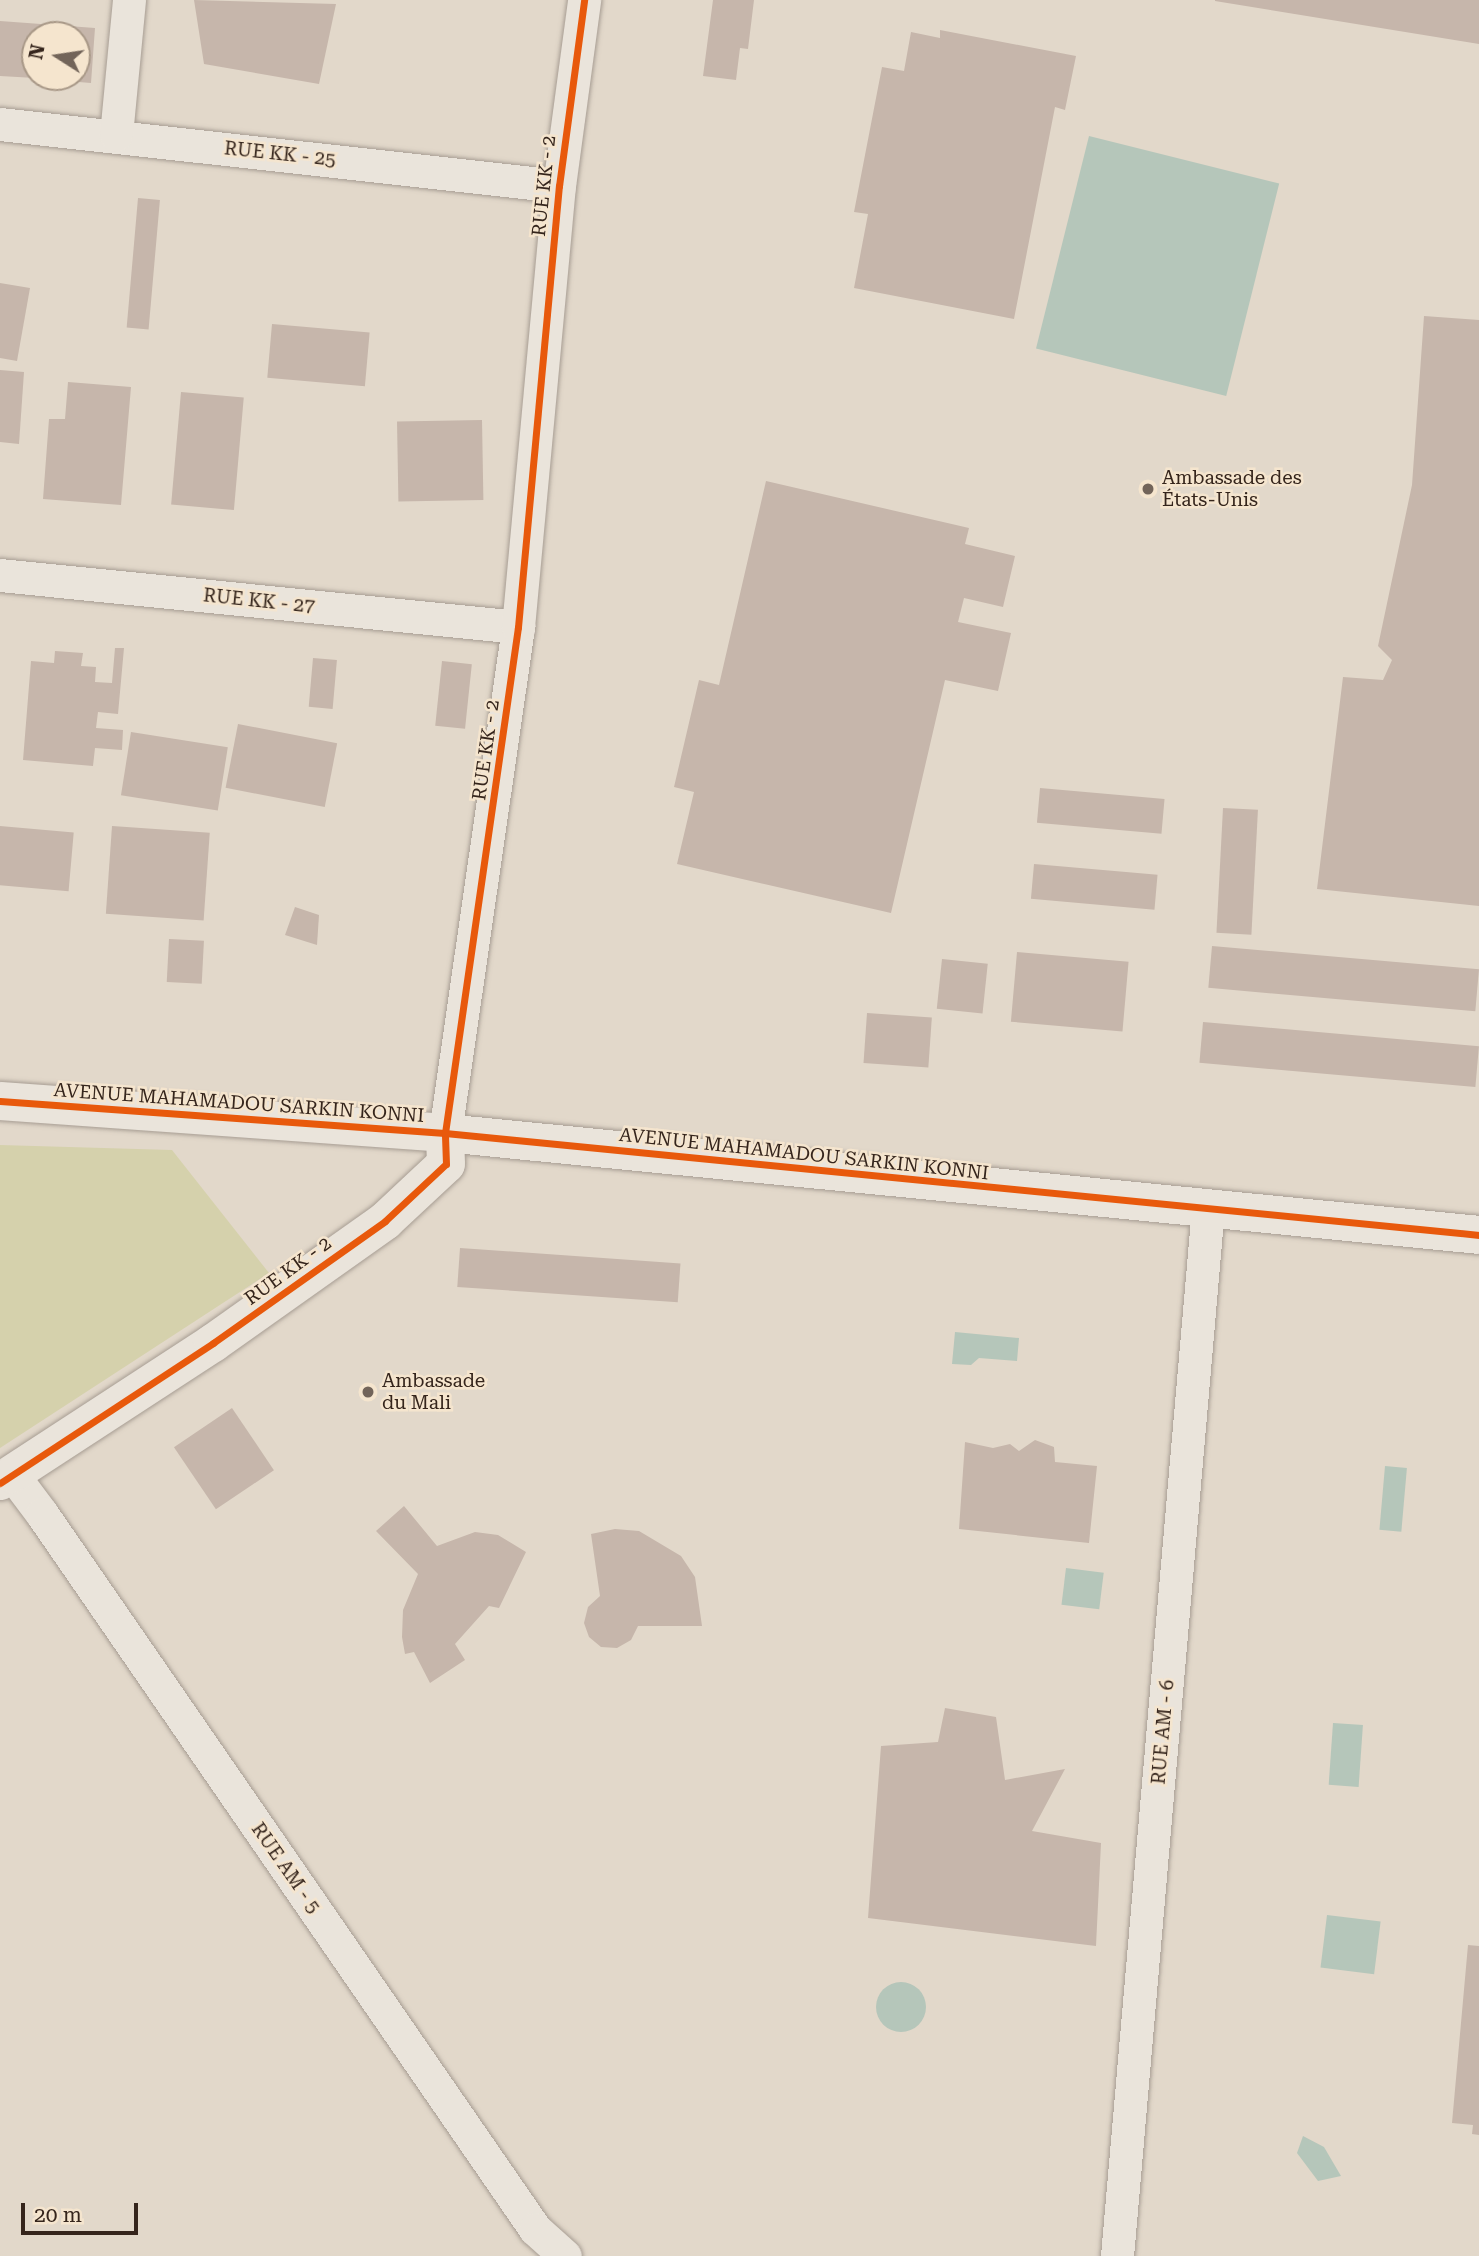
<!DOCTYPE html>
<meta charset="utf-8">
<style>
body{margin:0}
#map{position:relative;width:1479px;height:2256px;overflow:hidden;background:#e2d8ca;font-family:"Roboto Serif",serif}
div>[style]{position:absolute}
.green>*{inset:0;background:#d5d1ac}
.water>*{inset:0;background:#b5c6ba;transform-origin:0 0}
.round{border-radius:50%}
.building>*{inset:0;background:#c6b6ab;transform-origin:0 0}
.roads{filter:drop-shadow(0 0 2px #a79d93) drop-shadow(0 0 2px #a79d93)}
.street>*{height:33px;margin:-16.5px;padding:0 16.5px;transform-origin:16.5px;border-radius:16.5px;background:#eae4db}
.secondary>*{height:38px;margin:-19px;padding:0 19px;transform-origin:19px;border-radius:19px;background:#eae4db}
.cycleway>*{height:7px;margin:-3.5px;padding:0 3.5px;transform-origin:3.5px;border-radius:3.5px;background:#e8590c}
.dots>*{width:19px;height:19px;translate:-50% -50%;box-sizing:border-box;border:4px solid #f5e5ce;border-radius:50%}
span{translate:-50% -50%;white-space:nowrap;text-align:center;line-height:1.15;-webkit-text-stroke:5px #f5e5ce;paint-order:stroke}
.street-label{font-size:19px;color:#35251c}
.poi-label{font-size:19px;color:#35251c}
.left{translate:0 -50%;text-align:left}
.north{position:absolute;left:21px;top:21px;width:70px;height:70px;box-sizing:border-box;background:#f5e5ce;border:2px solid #a89887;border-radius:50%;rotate:282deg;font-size:19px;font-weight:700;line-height:28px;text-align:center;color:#35251c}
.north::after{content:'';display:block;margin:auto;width:24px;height:32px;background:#726459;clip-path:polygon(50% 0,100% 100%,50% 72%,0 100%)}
.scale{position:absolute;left:21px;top:2203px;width:117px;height:32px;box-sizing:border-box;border:4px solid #35251c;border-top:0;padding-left:9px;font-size:21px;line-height:24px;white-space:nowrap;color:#35251c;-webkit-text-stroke:5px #f5e5ce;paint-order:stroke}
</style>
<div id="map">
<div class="green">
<div style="clip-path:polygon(0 1145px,172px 1150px,269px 1273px,0 1448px)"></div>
</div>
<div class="water">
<div style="left:1089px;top:136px;width:196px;height:219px;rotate:14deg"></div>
<div style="clip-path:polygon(955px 1332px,1019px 1338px,1017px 1361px,979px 1358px,971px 1365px,952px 1364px)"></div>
<div style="left:1385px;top:1466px;width:22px;height:64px;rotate:5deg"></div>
<div style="left:1066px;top:1568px;width:38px;height:37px;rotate:7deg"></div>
<div style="left:1333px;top:1723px;width:30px;height:62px;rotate:4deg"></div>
<div style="left:1327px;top:1915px;width:54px;height:53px;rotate:7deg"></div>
<div class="round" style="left:876px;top:1982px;width:50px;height:50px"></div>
<div style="clip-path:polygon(1303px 2136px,1324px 2147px,1341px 2176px,1318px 2181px,1297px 2153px)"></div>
</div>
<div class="building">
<div style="clip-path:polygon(194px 0,336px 4px,319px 84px,204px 64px)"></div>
<div style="clip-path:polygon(713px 0,754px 0,748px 49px,740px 48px,736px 80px,703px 76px)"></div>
<div style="clip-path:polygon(1215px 0,1479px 0,1479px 44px,1215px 1px)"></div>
<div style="clip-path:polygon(0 21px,95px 28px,91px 83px,41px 79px,77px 77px,77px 35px,35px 35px,35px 78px,0 76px)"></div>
<div style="clip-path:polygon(940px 30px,1076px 56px,1065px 110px,1055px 107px,1014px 319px,854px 288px,868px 214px,854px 212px,882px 67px,904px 71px,911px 32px,940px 38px)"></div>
<div style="left:138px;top:198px;width:22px;height:130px;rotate:5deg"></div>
<div style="clip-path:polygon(0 283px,30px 288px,17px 361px,0 358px)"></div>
<div style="clip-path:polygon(1424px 316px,1479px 320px,1479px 906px,1317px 889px,1343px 677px,1383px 680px,1392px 660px,1378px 646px,1412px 485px)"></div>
<div style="left:272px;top:324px;width:98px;height:54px;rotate:5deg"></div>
<div style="clip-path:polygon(0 370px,24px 372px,19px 444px,0 442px)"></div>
<div style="clip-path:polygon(68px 382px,131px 387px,121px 505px,43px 499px,49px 419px,65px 419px)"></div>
<div style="left:181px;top:392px;width:63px;height:113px;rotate:5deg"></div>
<div style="left:482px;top:420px;width:80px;height:85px;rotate:89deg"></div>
<div style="clip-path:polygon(766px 481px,969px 528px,965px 544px,1015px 556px,1003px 607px,964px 598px,958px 622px,1011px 633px,998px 691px,945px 680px,891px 913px,677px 864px,694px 792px,674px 787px,699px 680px,719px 685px)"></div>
<div style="clip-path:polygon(115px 648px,124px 648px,118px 714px,98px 712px,96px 728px,123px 730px,122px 750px,95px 748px,93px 766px,23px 760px,31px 661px,54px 663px,55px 651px,83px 653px,81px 666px,96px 667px,95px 682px,112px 683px)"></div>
<div style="left:313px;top:658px;width:24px;height:49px;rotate:5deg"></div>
<div style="left:442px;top:661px;width:30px;height:65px;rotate:6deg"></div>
<div style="left:238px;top:724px;width:101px;height:65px;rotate:11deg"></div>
<div style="left:131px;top:732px;width:98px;height:64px;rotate:9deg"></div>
<div style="left:1040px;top:788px;width:125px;height:35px;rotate:5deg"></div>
<div style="left:1223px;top:808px;width:35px;height:125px;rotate:3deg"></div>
<div style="left:0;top:826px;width:74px;height:59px;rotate:5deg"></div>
<div style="left:112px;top:826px;width:98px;height:88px;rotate:4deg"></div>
<div style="left:1034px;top:864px;width:124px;height:35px;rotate:5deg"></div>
<div style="clip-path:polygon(295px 907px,319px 915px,317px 945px,285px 935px)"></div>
<div style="left:169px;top:939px;width:35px;height:43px;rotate:3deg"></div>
<div style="left:1212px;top:946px;width:268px;height:42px;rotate:5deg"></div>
<div style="left:1017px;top:952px;width:112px;height:70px;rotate:5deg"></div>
<div style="left:942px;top:959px;width:46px;height:50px;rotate:6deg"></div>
<div style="left:867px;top:1013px;width:65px;height:50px;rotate:4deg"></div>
<div style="left:1203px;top:1022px;width:277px;height:41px;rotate:5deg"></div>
<div style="left:460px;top:1248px;width:221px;height:39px;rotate:4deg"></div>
<div style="left:232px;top:1408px;width:75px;height:70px;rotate:56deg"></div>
<div style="clip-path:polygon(1035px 1440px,1054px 1447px,1055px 1462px,1097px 1466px,1089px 1543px,959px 1529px,965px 1442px,993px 1448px,1010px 1444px,1019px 1451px)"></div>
<div style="clip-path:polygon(404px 1506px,437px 1546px,475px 1532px,498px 1535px,526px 1552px,499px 1608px,489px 1606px,455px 1644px,465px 1660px,430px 1683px,414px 1652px,405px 1654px,402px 1637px,403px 1610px,418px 1574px,376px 1531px)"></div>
<div style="clip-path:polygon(615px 1529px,639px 1531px,681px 1556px,695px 1577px,702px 1626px,638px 1626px,631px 1640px,617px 1648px,601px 1647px,589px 1637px,584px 1623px,588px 1607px,600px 1596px,591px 1534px)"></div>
<div style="clip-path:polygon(945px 1708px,996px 1717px,1005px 1780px,1065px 1769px,1032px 1831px,1101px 1843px,1096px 1946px,868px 1918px,881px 1746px,938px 1742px)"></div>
<div style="clip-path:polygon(1468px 1945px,1479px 1946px,1479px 2135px,1472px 2134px,1473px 2125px,1452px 2123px)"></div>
</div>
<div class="roads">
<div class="street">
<div style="left:0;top:124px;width:562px;rotate:6.33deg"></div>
<div style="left:116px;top:135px;width:136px;rotate:-84.5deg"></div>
<div style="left:0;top:575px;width:521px;rotate:5.73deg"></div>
<div style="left:445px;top:1133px;width:511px;rotate:-81.79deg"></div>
<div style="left:518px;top:627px;width:443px;rotate:-84.7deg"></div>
<div style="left:559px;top:186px;width:188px;rotate:-82.3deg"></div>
<div style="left:0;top:1483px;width:15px;rotate:-37deg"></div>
<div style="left:12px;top:1474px;width:50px;rotate:53.1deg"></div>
<div style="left:42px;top:1514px;width:868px;rotate:55.41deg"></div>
<div style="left:535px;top:2229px;width:40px;rotate:42deg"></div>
<div style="left:1117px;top:2256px;width:1052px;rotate:-85.04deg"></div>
</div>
<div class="secondary">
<div style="left:0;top:1101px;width:446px;rotate:4.1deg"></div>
<div style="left:445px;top:1133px;width:1039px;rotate:5.63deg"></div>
<div style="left:12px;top:1474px;width:240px;rotate:-33.1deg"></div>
<div style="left:213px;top:1343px;width:211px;rotate:-35.3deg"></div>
<div style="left:385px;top:1221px;width:83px;rotate:-43.1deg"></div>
<div style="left:446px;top:1164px;width:31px;rotate:-92deg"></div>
</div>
</div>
<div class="cycleway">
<div style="left:0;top:1101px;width:446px;rotate:4.1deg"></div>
<div style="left:445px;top:1133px;width:1039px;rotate:5.63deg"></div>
<div style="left:0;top:1483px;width:255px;rotate:-33.3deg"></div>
<div style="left:213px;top:1343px;width:211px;rotate:-35.3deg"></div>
<div style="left:385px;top:1221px;width:83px;rotate:-43.1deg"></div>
<div style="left:446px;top:1164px;width:31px;rotate:-92deg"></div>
<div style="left:445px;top:1133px;width:511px;rotate:-81.79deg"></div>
<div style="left:518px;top:627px;width:443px;rotate:-84.7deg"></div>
<div style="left:559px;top:186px;width:188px;rotate:-82.3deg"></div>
</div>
<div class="dots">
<div style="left:1148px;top:489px;background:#726459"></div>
<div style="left:368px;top:1392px;background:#726459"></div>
</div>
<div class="street-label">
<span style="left:280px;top:154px;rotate:6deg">RUE KK - 25</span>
<span style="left:544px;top:186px;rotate:-84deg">RUE KK - 2</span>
<span style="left:259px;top:601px;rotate:6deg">RUE KK - 27</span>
<span style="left:486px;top:750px;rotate:-82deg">RUE KK - 2</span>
<span style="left:239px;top:1103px;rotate:4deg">AVENUE MAHAMADOU SARKIN KONNI</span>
<span style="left:804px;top:1154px;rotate:6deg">AVENUE MAHAMADOU SARKIN KONNI</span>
<span style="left:288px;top:1271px;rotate:-36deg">RUE KK - 2</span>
<span style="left:1163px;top:1732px;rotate:-85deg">RUE AM - 6</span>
<span style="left:286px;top:1868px;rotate:55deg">RUE AM - 5</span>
</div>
<div class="poi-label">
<span class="left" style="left:1162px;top:489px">Ambassade des<br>États-Unis</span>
<span class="left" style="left:382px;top:1392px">Ambassade<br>du Mali</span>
</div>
<div class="north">N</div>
<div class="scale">20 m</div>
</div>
